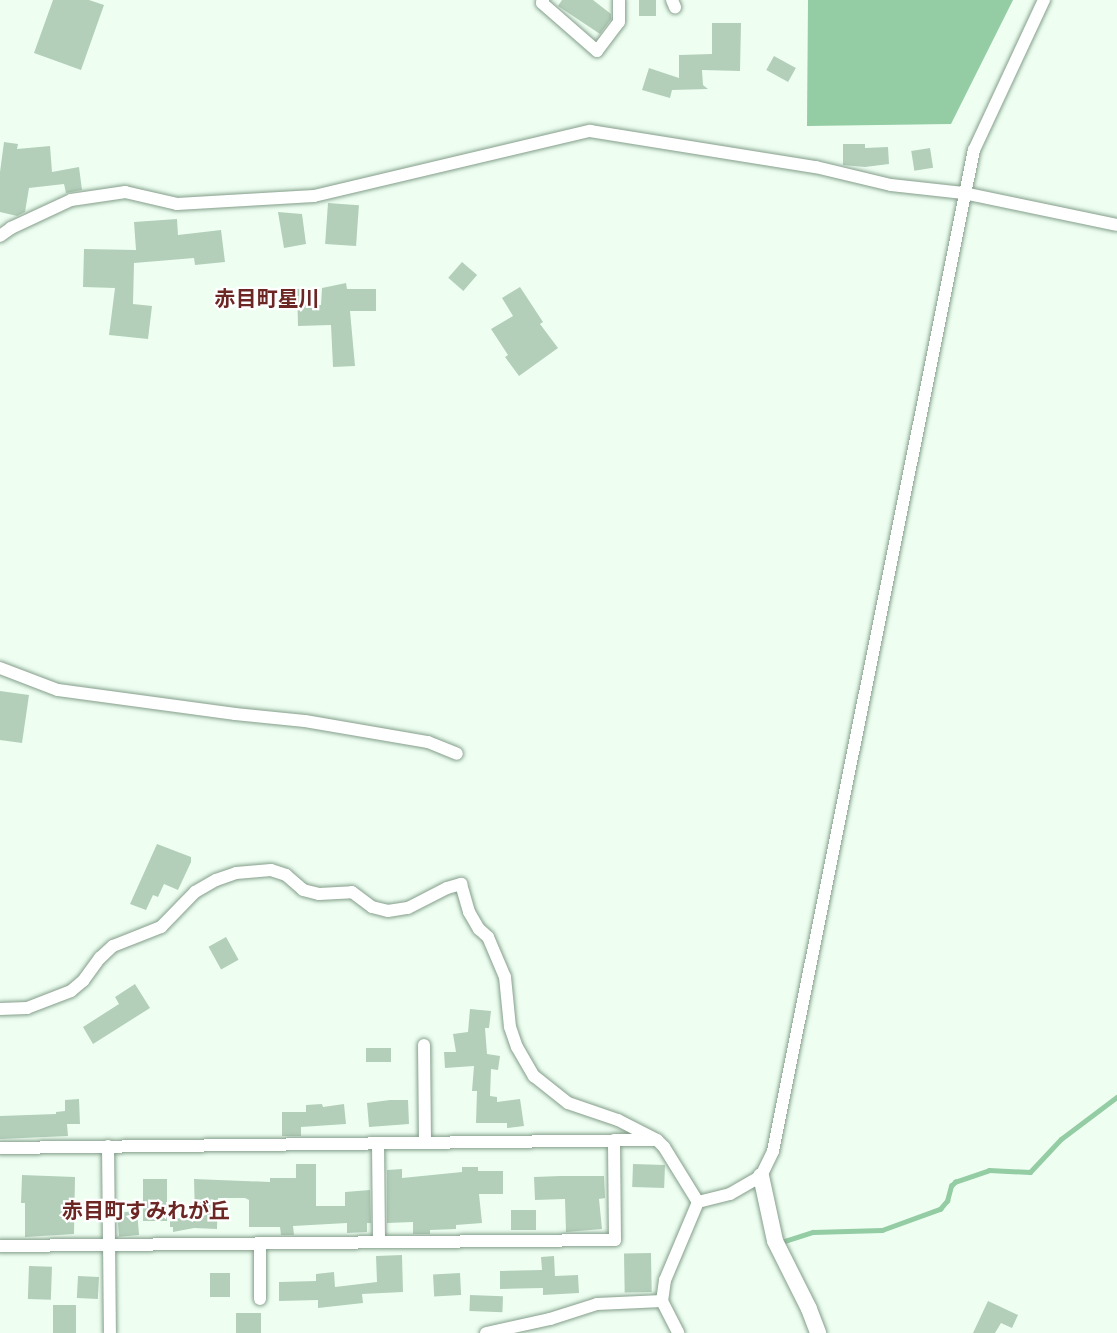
<!DOCTYPE html>
<meta charset="utf-8">
<style>
body{margin:0}
#map{position:relative;width:1117px;height:1333px;overflow:hidden;background:#eefff2;font-family:Roboto,"Noto Sans JP",sans-serif}
div>[style]{position:absolute}
.water>*{inset:0;background:#94cca4}
.stream>*{height:4.5px;margin:-2.25px;padding:0 2.25px;transform-origin:2.25px;border-radius:2.25px;background:#94cca4}
.building>*{inset:0;background:#b3cfba;transform-origin:0 0}
.roads{filter:drop-shadow(0 0 2px #849e8a) drop-shadow(0 0 2px #849e8a)}
.street>*{height:12px;margin:-6px;padding:0 6px;transform-origin:6px;border-radius:6px;background:#fff}
.secondary>*{height:16px;margin:-8px;padding:0 8px;transform-origin:8px;border-radius:8px;background:#fff}
span{translate:-50% -50%;white-space:nowrap;text-align:center;line-height:1.15;-webkit-text-stroke:4.5px #fff;paint-order:stroke}
.quarter-label{font-size:21px;color:#6c2725;font-weight:700}
</style>
<div id="map">
<div class="water">
<div style="clip-path:polygon(808px 0,1013px 0,951px 124px,807px 126px)"></div>
</div>
<div class="stream">
<div style="left:785px;top:1241px;width:29px;rotate:-18deg"></div>
<div style="left:813px;top:1232px;width:69px;rotate:-1.7deg"></div>
<div style="left:882px;top:1230px;width:62px;rotate:-19.9deg"></div>
<div style="left:940px;top:1209px;width:11px;rotate:-49deg"></div>
<div style="left:947px;top:1201px;width:16px;rotate:-75deg"></div>
<div style="left:951px;top:1186px;width:6px;rotate:-45deg"></div>
<div style="left:955px;top:1182px;width:36px;rotate:-19deg"></div>
<div style="left:989px;top:1170px;width:41px;rotate:2.8deg"></div>
<div style="left:1030px;top:1172px;width:45px;rotate:-46.8deg"></div>
<div style="left:1061px;top:1139px;width:70px;rotate:-36.9deg"></div>
</div>
<div class="building">
<div style="clip-path:polygon(53px 0,89px 0,104px 5px,81px 70px,34px 53px)"></div>
<div style="clip-path:polygon(562px 0,593px 0,611px 14px,611px 19px,600px 34px,558px 6px)"></div>
<div style="left:639px;top:0;width:17px;height:16px"></div>
<div style="clip-path:polygon(712px 23px,741px 23px,740px 71px,702px 70px,703px 85px,708px 89px,672px 90px,670px 98px,642px 90px,649px 68px,679px 78px,679px 55px,712px 54px)"></div>
<div style="left:774px;top:56px;width:25px;height:16px;rotate:29deg"></div>
<div style="clip-path:polygon(4px 142px,18px 144px,17px 149px,50px 146px,52px 172px,79px 167px,82px 190px,66px 193px,64px 184px,29px 188px,25px 212px,17px 216px,0 212px,0 172px)"></div>
<div style="clip-path:polygon(843px 144px,865px 144px,865px 148px,888px 147px,889px 164px,865px 167px,843px 165px)"></div>
<div style="left:930px;top:148px;width:20px;height:19px;rotate:81deg"></div>
<div style="left:328px;top:203px;width:31px;height:41px;rotate:4deg"></div>
<div style="clip-path:polygon(278px 212px,302px 214px,306px 244px,284px 248px)"></div>
<div style="clip-path:polygon(177px 219px,178px 235px,221px 230px,225px 262px,195px 265px,194px 258px,134px 263px,133px 304px,152px 306px,148px 339px,109px 335px,115px 288px,83px 287px,84px 249px,136px 250px,134px 222px)"></div>
<div style="left:462px;top:262px;width:20px;height:21px;rotate:41deg"></div>
<div style="clip-path:polygon(346px 283px,347px 289px,376px 289px,376px 311px,350px 311px,355px 366px,333px 367px,331px 325px,298px 326px,297px 289px,313px 288px,316px 305px,321px 305px,322px 288px)"></div>
<div style="clip-path:polygon(520px 287px,543px 322px,540px 324px,558px 348px,519px 376px,505px 357px,508px 355px,491px 329px,513px 316px,502px 298px)"></div>
<div style="clip-path:polygon(0 691px,29px 695px,22px 743px,0 740px)"></div>
<div style="clip-path:polygon(157px 844px,191px 857px,191px 862px,178px 890px,164px 884px,158px 897px,153px 895px,146px 910px,130px 904px)"></div>
<div style="left:226px;top:937px;width:26px;height:20px;rotate:61deg"></div>
<div style="clip-path:polygon(135px 984px,150px 1008px,93px 1044px,83px 1027px,119px 1004px,115px 997px)"></div>
<div style="clip-path:polygon(470px 1009px,491px 1011px,489px 1028px,485px 1028px,487px 1054px,500px 1056px,498px 1070px,491px 1069px,490px 1096px,497px 1097px,497px 1102px,520px 1099px,524px 1126px,507px 1128px,507px 1123px,476px 1123px,477px 1091px,472px 1091px,474px 1066px,445px 1068px,444px 1052px,456px 1052px,453px 1034px,468px 1032px)"></div>
<div style="left:391px;top:1048px;width:14px;height:25px;rotate:90deg"></div>
<div style="clip-path:polygon(79px 1099px,80px 1124px,67px 1124px,68px 1136px,0 1139px,0 1116px,56px 1114px,56px 1112px,65px 1111px,65px 1100px)"></div>
<div style="clip-path:polygon(390px 1100px,408px 1100px,409px 1124px,369px 1127px,367px 1103px)"></div>
<div style="clip-path:polygon(322px 1104px,323px 1107px,344px 1104px,346px 1124px,301px 1127px,301px 1136px,282px 1136px,282px 1112px,306px 1112px,306px 1105px)"></div>
<div style="clip-path:polygon(296px 1164px,316px 1164px,316px 1206px,345px 1206px,345px 1192px,370px 1190px,371px 1223px,367px 1223px,367px 1232px,347px 1233px,347px 1223px,293px 1226px,294px 1235px,281px 1235px,280px 1227px,249px 1227px,249px 1200px,245px 1198px,218px 1198px,217px 1229px,194px 1228px,173px 1232px,173px 1227px,170px 1227px,170px 1219px,195px 1217px,194px 1179px,270px 1182px,270px 1178px,296px 1178px)"></div>
<div style="left:633px;top:1164px;width:32px;height:23px;rotate:2deg"></div>
<div style="clip-path:polygon(462px 1167px,478px 1167px,478px 1171px,503px 1171px,503px 1194px,479px 1194px,482px 1223px,456px 1225px,456px 1229px,430px 1230px,430px 1234px,413px 1234px,413px 1222px,387px 1223px,387px 1170px,402px 1169px,402px 1178px,462px 1172px)"></div>
<div style="clip-path:polygon(22px 1175px,75px 1177px,74px 1234px,25px 1237px,25px 1203px,21px 1203px)"></div>
<div style="clip-path:polygon(560px 1176px,604px 1176px,605px 1198px,599px 1199px,602px 1229px,566px 1232px,565px 1199px,535px 1200px,534px 1177px)"></div>
<div style="left:167px;top:1179px;width:42px;height:24px;rotate:90deg"></div>
<div style="left:536px;top:1210px;width:20px;height:25px;rotate:90deg"></div>
<div style="left:137px;top:1211px;width:24px;height:20px;rotate:85deg"></div>
<div style="left:651px;top:1253px;width:39px;height:27px;rotate:89deg"></div>
<div style="clip-path:polygon(402px 1255px,403px 1292px,362px 1294px,363px 1303px,318px 1308px,318px 1300px,279px 1301px,279px 1282px,316px 1281px,316px 1274px,334px 1272px,335px 1287px,377px 1282px,376px 1256px)"></div>
<div style="clip-path:polygon(554px 1256px,555px 1276px,578px 1275px,579px 1293px,543px 1295px,543px 1288px,500px 1289px,500px 1271px,542px 1270px,541px 1257px)"></div>
<div style="left:29px;top:1266px;width:23px;height:33px;rotate:2deg"></div>
<div style="left:210px;top:1273px;width:20px;height:24px"></div>
<div style="left:460px;top:1273px;width:22px;height:27px;rotate:87deg"></div>
<div style="left:78px;top:1276px;width:21px;height:22px;rotate:3deg"></div>
<div style="left:470px;top:1295px;width:33px;height:16px;rotate:2deg"></div>
<div style="clip-path:polygon(988px 1301px,1018px 1315px,1012px 1328px,1001px 1323px,995px 1333px,973px 1333px)"></div>
<div style="left:53px;top:1305px;width:23px;height:28px"></div>
<div style="left:261px;top:1313px;width:20px;height:25px;rotate:90deg"></div>
</div>
<div class="roads">
<div class="street">
<div style="left:543px;top:0;width:3px;rotate:108deg"></div>
<div style="left:542px;top:3px;width:73px;rotate:41.1deg"></div>
<div style="left:597px;top:51px;width:36px;rotate:-53deg"></div>
<div style="left:619px;top:22px;width:22px;rotate:-90deg"></div>
<div style="left:672px;top:0;width:8px;rotate:67deg"></div>
<div style="left:0;top:236px;width:14px;rotate:-36deg"></div>
<div style="left:11px;top:228px;width:66px;rotate:-25deg"></div>
<div style="left:71px;top:200px;width:55px;rotate:-8.4deg"></div>
<div style="left:125px;top:192px;width:53px;rotate:13deg"></div>
<div style="left:177px;top:204px;width:137px;rotate:-3.3deg"></div>
<div style="left:314px;top:196px;width:284px;rotate:-13.3deg"></div>
<div style="left:590px;top:131px;width:229px;rotate:9.1deg"></div>
<div style="left:816px;top:167px;width:77px;rotate:13.5deg"></div>
<div style="left:891px;top:185px;width:73px;rotate:6.3deg"></div>
<div style="left:964px;top:193px;width:156px;rotate:11.8deg"></div>
<div style="left:0;top:668px;width:62px;rotate:20.8deg"></div>
<div style="left:58px;top:690px;width:179px;rotate:7.7deg"></div>
<div style="left:235px;top:714px;width:70px;rotate:5.7deg"></div>
<div style="left:305px;top:721px;width:125px;rotate:9.7deg"></div>
<div style="left:428px;top:742px;width:31px;rotate:22deg"></div>
<div style="left:0;top:1009px;width:27px;rotate:-2deg"></div>
<div style="left:27px;top:1008px;width:47px;rotate:-21.1deg"></div>
<div style="left:71px;top:991px;width:16px;rotate:-40deg"></div>
<div style="left:83px;top:981px;width:29px;rotate:-54deg"></div>
<div style="left:100px;top:958px;width:18px;rotate:-43deg"></div>
<div style="left:113px;top:946px;width:52px;rotate:-21.6deg"></div>
<div style="left:161px;top:927px;width:49px;rotate:-45.8deg"></div>
<div style="left:195px;top:892px;width:24px;rotate:-30deg"></div>
<div style="left:216px;top:880px;width:21px;rotate:-19deg"></div>
<div style="left:236px;top:873px;width:35px;rotate:-5deg"></div>
<div style="left:271px;top:870px;width:16px;rotate:18deg"></div>
<div style="left:286px;top:875px;width:23px;rotate:41deg"></div>
<div style="left:303px;top:890px;width:16px;rotate:14deg"></div>
<div style="left:319px;top:894px;width:33px;rotate:-3deg"></div>
<div style="left:352px;top:892px;width:25px;rotate:37deg"></div>
<div style="left:372px;top:907px;width:16px;rotate:14deg"></div>
<div style="left:388px;top:911px;width:20px;rotate:-9deg"></div>
<div style="left:408px;top:908px;width:44px;rotate:-27.1deg"></div>
<div style="left:447px;top:888px;width:15px;rotate:-16deg"></div>
<div style="left:461px;top:884px;width:29px;rotate:74deg"></div>
<div style="left:469px;top:912px;width:20px;rotate:60deg"></div>
<div style="left:479px;top:929px;width:12px;rotate:42deg"></div>
<div style="left:488px;top:937px;width:43px;rotate:67deg"></div>
<div style="left:505px;top:977px;width:50px;rotate:84.3deg"></div>
<div style="left:510px;top:1027px;width:21px;rotate:71deg"></div>
<div style="left:517px;top:1047px;width:34px;rotate:60deg"></div>
<div style="left:534px;top:1076px;width:43px;rotate:38.5deg"></div>
<div style="left:568px;top:1103px;width:53px;rotate:18.8deg"></div>
<div style="left:618px;top:1120px;width:44px;rotate:27.1deg"></div>
<div style="left:657px;top:1140px;width:10px;rotate:45deg"></div>
<div style="left:664px;top:1147px;width:65px;rotate:58.3deg"></div>
<div style="left:698px;top:1202px;width:85px;rotate:112.9deg"></div>
<div style="left:665px;top:1280px;width:21px;rotate:98deg"></div>
<div style="left:662px;top:1301px;width:36px;rotate:63deg"></div>
<div style="left:424px;top:1045px;width:98px;rotate:89.4deg"></div>
<div style="left:378px;top:1144px;width:97px;rotate:89.4deg"></div>
<div style="left:108px;top:1146px;width:187px;rotate:89.4deg"></div>
<div style="left:0;top:1148px;width:655px;rotate:-0.7deg"></div>
<div style="left:698px;top:1202px;width:33px;rotate:-14deg"></div>
<div style="left:730px;top:1194px;width:36px;rotate:-30deg"></div>
<div style="left:761px;top:1176px;width:28px;rotate:-64deg"></div>
<div style="left:773px;top:1151px;width:1021px;rotate:-78.65deg"></div>
<div style="left:974px;top:150px;width:166px;rotate:-65deg"></div>
<div style="left:260px;top:1244px;width:55px;rotate:90deg"></div>
<div style="left:0;top:1246px;width:615px;rotate:-0.56deg"></div>
<div style="left:615px;top:1240px;width:100px;rotate:-90.6deg"></div>
<div style="left:486px;top:1333px;width:66px;rotate:-12.3deg"></div>
<div style="left:550px;top:1319px;width:49px;rotate:-17.7deg"></div>
<div style="left:597px;top:1304px;width:65px;rotate:-2.6deg"></div>
</div>
<div class="secondary">
<div style="left:761px;top:1176px;width:66px;rotate:77.8deg"></div>
<div style="left:775px;top:1241px;width:76px;rotate:63.4deg"></div>
<div style="left:809px;top:1309px;width:26px;rotate:69deg"></div>
</div>
</div>
<div class="quarter-label">
<span style="left:267px;top:299px">赤目町星川</span>
<span style="left:146px;top:1211px">赤目町すみれが丘</span>
</div>
</div>
